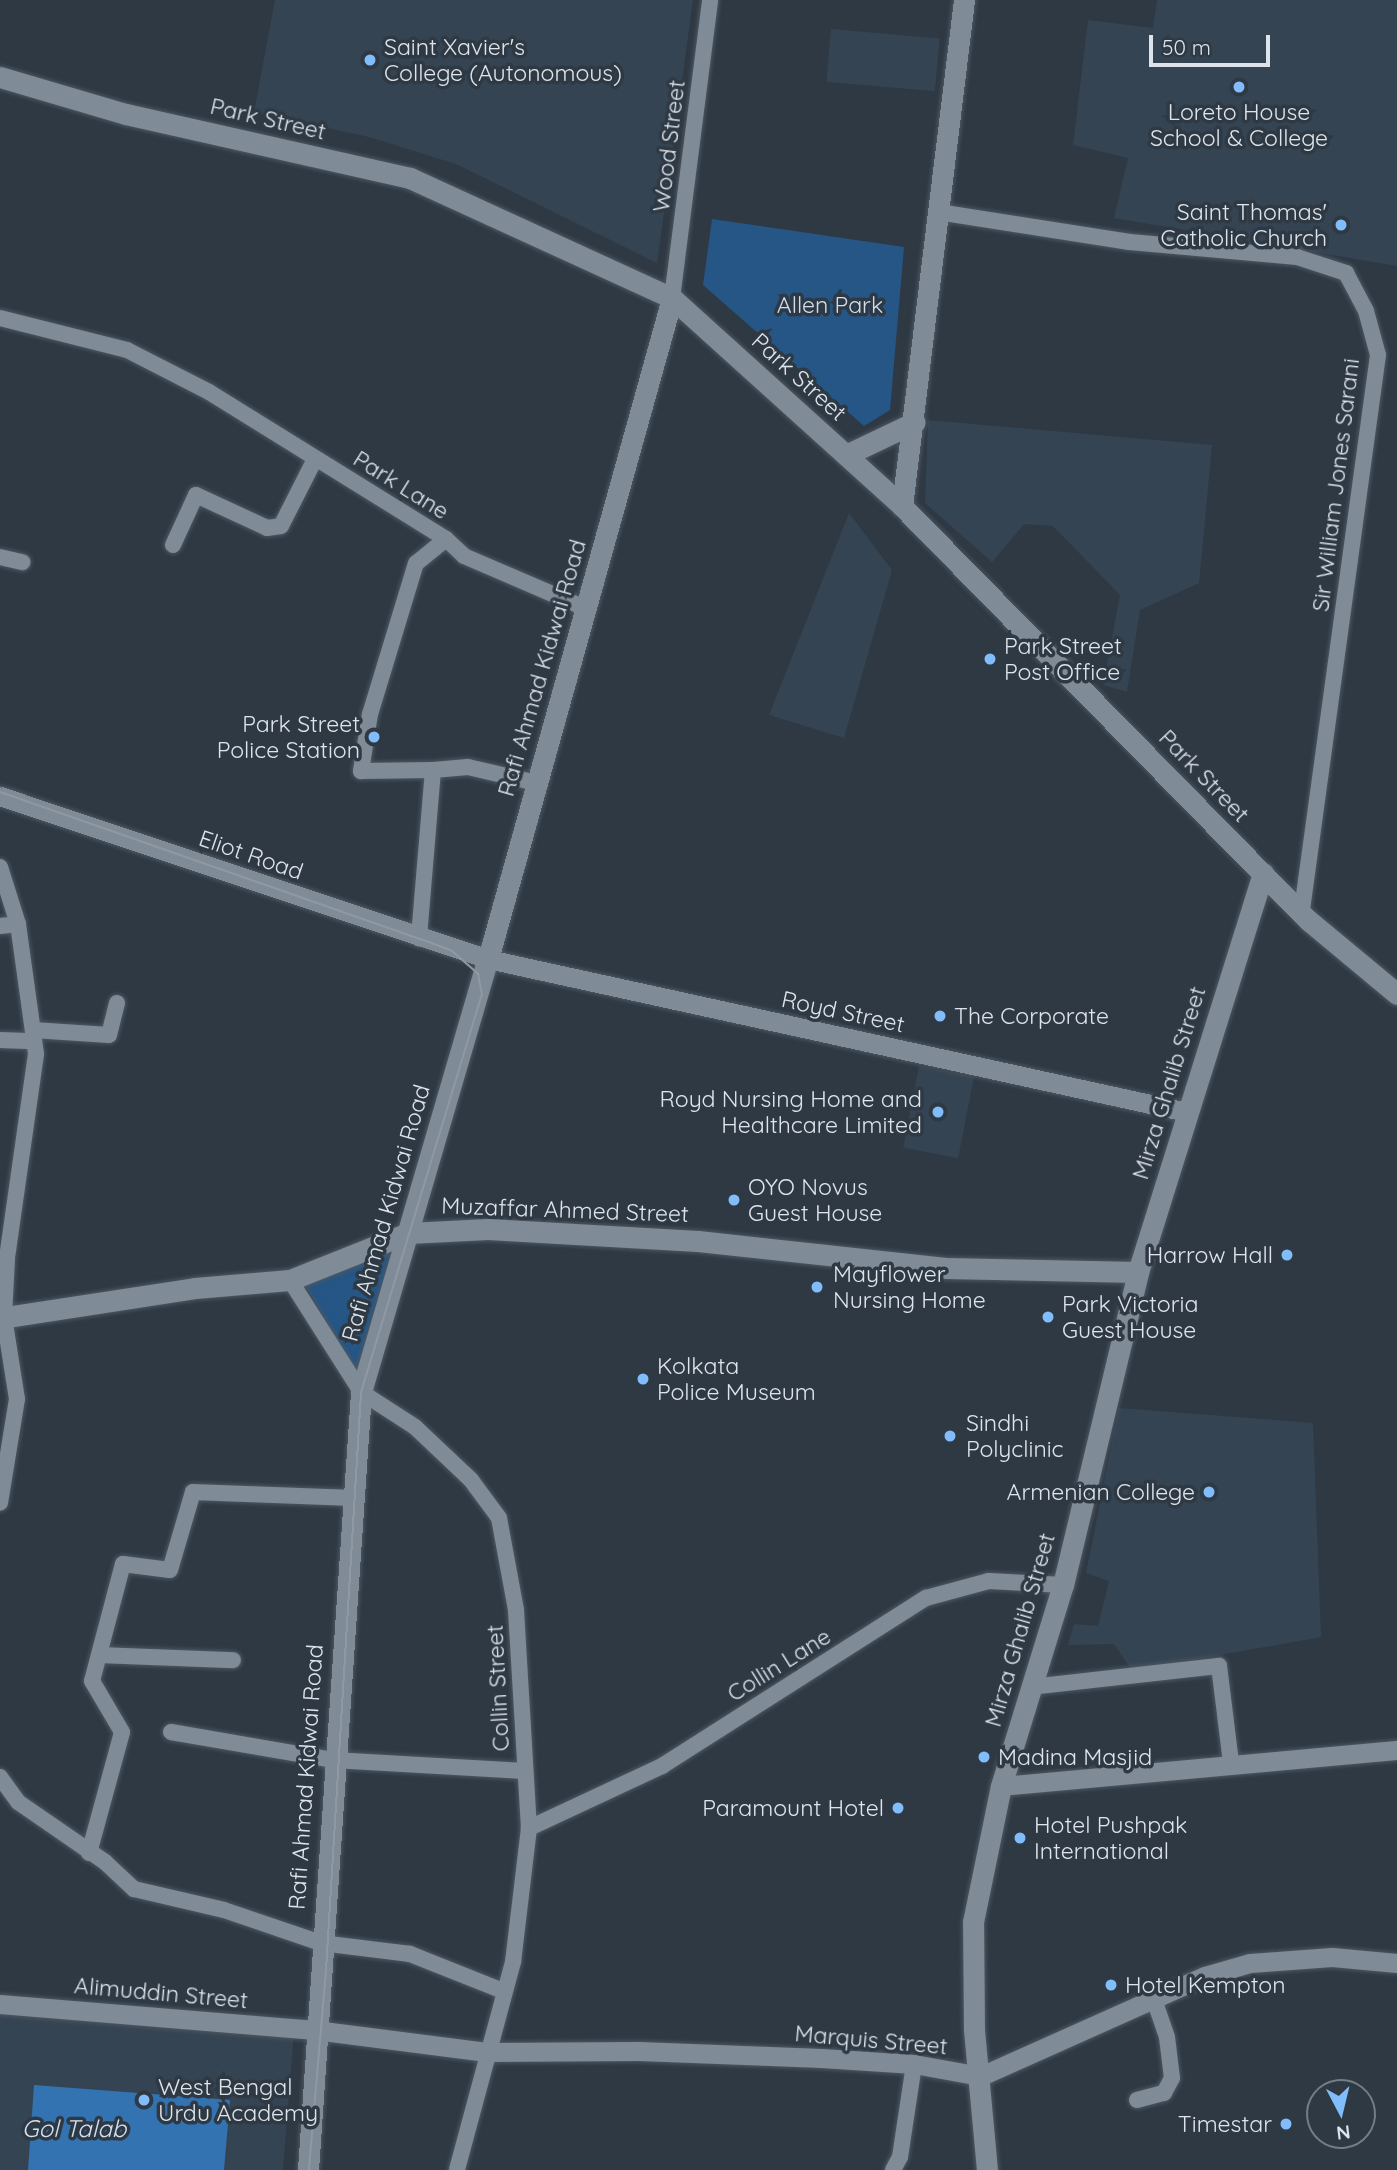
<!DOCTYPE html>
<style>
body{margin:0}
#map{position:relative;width:1397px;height:2170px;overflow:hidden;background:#2e3944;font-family:Quicksand,sans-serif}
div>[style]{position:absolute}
.built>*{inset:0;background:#354453;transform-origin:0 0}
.green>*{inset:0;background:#255686}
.water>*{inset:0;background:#3373b1}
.roads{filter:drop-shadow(0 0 2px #4e5760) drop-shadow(0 0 2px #4e5760)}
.minor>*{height:16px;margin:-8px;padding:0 8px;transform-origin:8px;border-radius:8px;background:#808b98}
.tertiary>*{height:19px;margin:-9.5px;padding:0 9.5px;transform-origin:9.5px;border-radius:9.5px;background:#808b98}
.secondary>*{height:21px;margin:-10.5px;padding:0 10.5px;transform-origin:10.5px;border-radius:10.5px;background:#808b98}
.tram>*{height:2px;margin:-1px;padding:0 1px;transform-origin:1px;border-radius:1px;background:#9099a2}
.dots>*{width:19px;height:19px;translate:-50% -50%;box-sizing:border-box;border:4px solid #2e3944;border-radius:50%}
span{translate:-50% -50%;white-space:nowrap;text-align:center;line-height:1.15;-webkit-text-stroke:7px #2e3944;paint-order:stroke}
.poi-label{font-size:23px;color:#dde4eb}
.left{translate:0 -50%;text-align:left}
.right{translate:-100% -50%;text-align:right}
.street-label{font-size:23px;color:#dde4eb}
.park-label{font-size:23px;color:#cedeef}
.water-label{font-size:24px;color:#d1e1f3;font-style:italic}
.north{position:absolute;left:1306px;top:2079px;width:70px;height:70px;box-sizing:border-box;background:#2e3944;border:2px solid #747d87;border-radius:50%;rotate:173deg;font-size:19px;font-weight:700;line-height:28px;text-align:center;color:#dde4eb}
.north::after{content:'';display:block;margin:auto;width:24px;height:32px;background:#81bdfa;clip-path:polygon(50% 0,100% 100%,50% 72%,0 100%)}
.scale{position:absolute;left:1149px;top:35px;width:121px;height:32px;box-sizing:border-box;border:4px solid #dde4eb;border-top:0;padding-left:9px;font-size:21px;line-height:24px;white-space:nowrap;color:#dde4eb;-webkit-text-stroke:5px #2e3944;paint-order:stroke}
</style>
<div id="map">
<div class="built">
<div style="clip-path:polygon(275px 0,693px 0,657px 263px,456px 164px,369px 137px,254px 112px)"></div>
<div style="clip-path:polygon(1157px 0,1397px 0,1397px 266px,1114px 218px,1128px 158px,1073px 145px,1088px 20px,1153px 28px)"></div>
<div style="left:831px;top:29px;width:109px;height:53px;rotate:5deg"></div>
<div style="clip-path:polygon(928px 420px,1212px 445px,1199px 583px,1140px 610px,1127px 692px,1103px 685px,1120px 595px,1053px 526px,1024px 524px,992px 562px,925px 503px)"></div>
<div style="clip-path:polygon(849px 513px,892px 570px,844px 738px,769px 715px)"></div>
<div style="left:919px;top:1066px;width:56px;height:83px;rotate:11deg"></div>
<div style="clip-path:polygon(1119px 1408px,1313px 1423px,1321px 1637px,1132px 1671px,1114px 1644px,1068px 1645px,1074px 1624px,1098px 1626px,1109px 1581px,1086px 1573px)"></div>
<div style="clip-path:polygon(0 2013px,294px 2030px,283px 2170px,0 2170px)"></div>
</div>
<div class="green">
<div style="clip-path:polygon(712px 219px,904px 247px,890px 410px,864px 426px,703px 285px)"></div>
<div style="clip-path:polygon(399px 1243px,358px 1376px,304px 1284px)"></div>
</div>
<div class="water">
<div style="clip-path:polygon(34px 2085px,230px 2100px,224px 2170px,28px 2170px)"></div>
</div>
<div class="roads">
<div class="minor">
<div style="left:938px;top:212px;width:194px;rotate:8.9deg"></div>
<div style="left:1130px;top:242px;width:168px;rotate:5.1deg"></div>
<div style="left:1297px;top:257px;width:52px;rotate:18.1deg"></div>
<div style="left:1346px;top:273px;width:43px;rotate:62.2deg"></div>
<div style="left:1366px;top:311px;width:46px;rotate:74.7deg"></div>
<div style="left:1378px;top:355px;width:560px;rotate:97.8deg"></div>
<div style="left:672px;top:298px;width:300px;rotate:-82.7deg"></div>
<div style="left:0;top:318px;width:131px;rotate:14.1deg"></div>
<div style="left:127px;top:350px;width:92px;rotate:27.1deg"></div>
<div style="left:209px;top:392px;width:279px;rotate:31.8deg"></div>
<div style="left:446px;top:539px;width:38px;rotate:141deg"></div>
<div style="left:416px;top:563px;width:158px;rotate:106.9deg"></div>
<div style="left:370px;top:714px;width:58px;rotate:99deg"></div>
<div style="left:361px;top:771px;width:72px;rotate:-0.8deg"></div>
<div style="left:433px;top:770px;width:169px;rotate:94.8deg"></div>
<div style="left:446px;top:539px;width:25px;rotate:43deg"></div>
<div style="left:464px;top:556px;width:132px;rotate:23.3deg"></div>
<div style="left:173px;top:545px;width:55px;rotate:-65.3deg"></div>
<div style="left:196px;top:495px;width:78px;rotate:24.9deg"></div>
<div style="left:267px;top:528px;width:14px;rotate:-8deg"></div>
<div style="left:281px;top:526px;width:75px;rotate:-63.1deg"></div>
<div style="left:0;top:557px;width:23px;rotate:13deg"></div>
<div style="left:433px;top:770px;width:35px;rotate:-5deg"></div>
<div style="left:468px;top:767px;width:71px;rotate:13.1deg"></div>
<div style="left:0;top:867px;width:60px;rotate:72.5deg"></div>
<div style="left:18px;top:924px;width:131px;rotate:82.1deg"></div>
<div style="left:36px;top:1054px;width:207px;rotate:98.1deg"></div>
<div style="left:7px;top:1259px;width:58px;rotate:93deg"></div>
<div style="left:4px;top:1317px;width:83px;rotate:81deg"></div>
<div style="left:17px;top:1399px;width:105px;rotate:99.3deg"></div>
<div style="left:0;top:926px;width:18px;rotate:-6deg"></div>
<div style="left:33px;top:1030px;width:76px;rotate:3.8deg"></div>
<div style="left:109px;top:1035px;width:33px;rotate:-76deg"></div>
<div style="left:0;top:1040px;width:34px;rotate:2deg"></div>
<div style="left:290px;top:1280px;width:133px;rotate:57.6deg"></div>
<div style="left:361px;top:1392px;width:64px;rotate:32.9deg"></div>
<div style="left:415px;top:1427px;width:77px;rotate:43.4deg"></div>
<div style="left:471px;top:1480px;width:47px;rotate:53.6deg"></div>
<div style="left:499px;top:1518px;width:94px;rotate:79.5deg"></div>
<div style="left:516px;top:1610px;width:218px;rotate:86.6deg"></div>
<div style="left:529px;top:1828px;width:135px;rotate:96.8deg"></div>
<div style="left:513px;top:1962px;width:215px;rotate:105.1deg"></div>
<div style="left:100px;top:1655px;width:133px;rotate:2.2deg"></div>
<div style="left:1031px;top:1687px;width:189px;rotate:-6.4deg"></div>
<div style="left:1219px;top:1666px;width:98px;rotate:82.9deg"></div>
<div style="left:171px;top:1732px;width:164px;rotate:9.8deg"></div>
<div style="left:333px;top:1760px;width:192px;rotate:3.3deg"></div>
<div style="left:0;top:1777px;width:31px;rotate:54deg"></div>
<div style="left:18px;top:1802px;width:106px;rotate:34.6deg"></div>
<div style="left:105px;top:1862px;width:40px;rotate:43deg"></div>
<div style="left:134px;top:1889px;width:92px;rotate:13.1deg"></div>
<div style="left:224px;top:1910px;width:102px;rotate:18.8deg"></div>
<div style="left:321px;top:1943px;width:90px;rotate:7deg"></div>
<div style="left:410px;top:1954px;width:100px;rotate:21.7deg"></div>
<div style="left:529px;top:1828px;width:147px;rotate:-25deg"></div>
<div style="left:662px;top:1766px;width:313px;rotate:-32.5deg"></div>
<div style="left:926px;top:1598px;width:65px;rotate:-15.1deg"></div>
<div style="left:989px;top:1581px;width:74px;rotate:3.1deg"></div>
<div style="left:89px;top:1853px;width:125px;rotate:-74.7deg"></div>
<div style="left:122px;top:1732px;width:59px;rotate:-120.5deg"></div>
<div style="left:92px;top:1681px;width:121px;rotate:-75.2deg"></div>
<div style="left:123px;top:1564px;width:47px;rotate:7.3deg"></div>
<div style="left:170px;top:1570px;width:81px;rotate:-73.6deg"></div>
<div style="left:193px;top:1492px;width:160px;rotate:2.1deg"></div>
<div style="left:1137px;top:2100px;width:28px;rotate:-15deg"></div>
<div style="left:1164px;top:2093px;width:17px;rotate:-62deg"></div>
<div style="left:1172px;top:2078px;width:41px;rotate:-97deg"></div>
<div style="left:1167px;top:2037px;width:39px;rotate:-109deg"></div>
<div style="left:893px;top:2170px;width:15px;rotate:-62deg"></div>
<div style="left:900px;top:2157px;width:94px;rotate:-81.4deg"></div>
</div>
<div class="tertiary">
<div style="left:0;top:796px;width:515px;rotate:18.47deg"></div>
<div style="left:488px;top:959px;width:716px;rotate:12.35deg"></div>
<div style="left:1001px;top:1786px;width:398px;rotate:-5.2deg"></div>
<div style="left:0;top:2004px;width:316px;rotate:4.7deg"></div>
<div style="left:315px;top:2030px;width:173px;rotate:7.3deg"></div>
<div style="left:487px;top:2052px;width:152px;rotate:-0.4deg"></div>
<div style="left:639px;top:2051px;width:182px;rotate:2.2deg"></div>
<div style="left:821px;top:2058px;width:93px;rotate:3.7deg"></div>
<div style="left:914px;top:2064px;width:68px;rotate:10.2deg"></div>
<div style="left:981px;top:2076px;width:245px;rotate:-24.1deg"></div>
<div style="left:1205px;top:1976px;width:47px;rotate:-16.1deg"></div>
<div style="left:1250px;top:1963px;width:82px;rotate:-4.2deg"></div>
<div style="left:1332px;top:1957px;width:65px;rotate:5.3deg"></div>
</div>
<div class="secondary">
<div style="left:0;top:77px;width:131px;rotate:16.4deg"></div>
<div style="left:126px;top:114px;width:291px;rotate:12.7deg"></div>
<div style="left:410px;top:178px;width:288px;rotate:24.6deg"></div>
<div style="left:672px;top:298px;width:310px;rotate:42.1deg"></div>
<div style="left:902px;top:506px;width:580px;rotate:45.56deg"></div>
<div style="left:1308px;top:920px;width:116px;rotate:39.7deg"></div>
<div style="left:846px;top:455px;width:76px;rotate:-25.6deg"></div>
<div style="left:902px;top:506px;width:510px;rotate:-83.01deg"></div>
<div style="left:0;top:1318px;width:197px;rotate:-8.7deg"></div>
<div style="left:195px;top:1288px;width:95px;rotate:-4.8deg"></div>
<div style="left:290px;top:1280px;width:127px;rotate:-21.7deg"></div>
<div style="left:408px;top:1233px;width:80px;rotate:-2.9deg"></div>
<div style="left:488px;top:1229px;width:210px;rotate:3.3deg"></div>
<div style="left:698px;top:1241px;width:249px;rotate:6.2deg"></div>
<div style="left:946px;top:1268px;width:192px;rotate:1.2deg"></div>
<div style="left:308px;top:2170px;width:780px;rotate:-86.1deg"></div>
<div style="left:361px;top:1392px;width:451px;rotate:-73.7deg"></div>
<div style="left:488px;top:959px;width:686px;rotate:-74.44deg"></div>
<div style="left:987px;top:2170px;width:142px;rotate:-95.3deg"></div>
<div style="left:974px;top:2029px;width:107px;rotate:-90.5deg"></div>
<div style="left:973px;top:1922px;width:139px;rotate:-78.4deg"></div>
<div style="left:1001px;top:1786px;width:210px;rotate:-72.9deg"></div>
<div style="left:1063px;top:1585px;width:322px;rotate:-76.5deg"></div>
<div style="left:1138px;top:1272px;width:418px;rotate:-72.6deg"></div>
</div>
</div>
<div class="tram">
<div style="left:0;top:792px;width:454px;rotate:19.3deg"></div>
<div style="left:429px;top:942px;width:25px;rotate:21deg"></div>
<div style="left:452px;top:951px;width:35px;rotate:41deg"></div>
<div style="left:478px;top:974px;width:20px;rotate:79deg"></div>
<div style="left:482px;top:994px;width:14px;rotate:107deg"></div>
<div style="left:478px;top:1007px;width:403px;rotate:106.9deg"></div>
<div style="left:361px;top:1393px;width:578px;rotate:93.47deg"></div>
<div style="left:326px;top:1970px;width:201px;rotate:94.9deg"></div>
</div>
<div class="dots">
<div style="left:370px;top:60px;background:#81bdfa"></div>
<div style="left:1239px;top:87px;background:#81bdfa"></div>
<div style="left:1341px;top:225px;background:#81bdfa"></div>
<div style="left:990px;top:659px;background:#81bdfa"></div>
<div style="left:374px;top:737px;background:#81bdfa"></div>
<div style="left:940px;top:1016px;background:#81bdfa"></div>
<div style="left:938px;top:1112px;background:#81bdfa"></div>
<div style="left:734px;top:1200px;background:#81bdfa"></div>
<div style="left:1287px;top:1255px;background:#81bdfa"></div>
<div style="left:817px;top:1287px;background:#81bdfa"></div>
<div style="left:1048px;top:1317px;background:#81bdfa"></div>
<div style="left:643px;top:1379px;background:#81bdfa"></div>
<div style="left:950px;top:1436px;background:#81bdfa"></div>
<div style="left:1209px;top:1492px;background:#81bdfa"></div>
<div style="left:984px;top:1757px;background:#81bdfa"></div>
<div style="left:898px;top:1808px;background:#81bdfa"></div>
<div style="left:1020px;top:1838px;background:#81bdfa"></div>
<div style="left:1111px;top:1985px;background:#81bdfa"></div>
<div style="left:144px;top:2100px;background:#81bdfa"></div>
<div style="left:1286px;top:2124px;background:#81bdfa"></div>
</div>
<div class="poi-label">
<span class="left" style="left:384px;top:60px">Saint Xavier's<br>College (Autonomous)</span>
<span style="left:1239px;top:125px">Loreto House<br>School &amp; College</span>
<span class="right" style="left:1327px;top:225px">Saint Thomas'<br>Catholic Church</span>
<span class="left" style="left:1004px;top:659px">Park Street<br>Post Office</span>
<span class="right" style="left:360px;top:737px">Park Street<br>Police Station</span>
<span class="left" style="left:954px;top:1016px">The Corporate</span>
<span class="right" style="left:922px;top:1112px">Royd Nursing Home and<br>Healthcare Limited</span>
<span class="left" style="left:748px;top:1200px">OYO Novus<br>Guest House</span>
<span class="right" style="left:1273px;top:1255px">Harrow Hall</span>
<span class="left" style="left:833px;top:1287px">Mayflower<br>Nursing Home</span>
<span class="left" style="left:1062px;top:1317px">Park Victoria<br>Guest House</span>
<span class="left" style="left:657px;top:1379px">Kolkata<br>Police Museum</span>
<span class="left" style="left:966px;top:1436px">Sindhi<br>Polyclinic</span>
<span class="right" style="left:1195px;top:1492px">Armenian College</span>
<span class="left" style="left:998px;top:1757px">Madina Masjid</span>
<span class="right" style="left:884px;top:1808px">Paramount Hotel</span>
<span class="left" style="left:1034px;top:1838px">Hotel Pushpak<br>International</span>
<span class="left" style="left:1125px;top:1985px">Hotel Kempton</span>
<span class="left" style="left:158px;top:2100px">West Bengal<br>Urdu Academy</span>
<span class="right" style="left:1272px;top:2124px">Timestar</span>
</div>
<div class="street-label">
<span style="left:268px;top:119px;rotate:13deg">Park Street</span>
<span style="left:669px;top:146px;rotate:-83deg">Wood Street</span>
<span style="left:799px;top:377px;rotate:42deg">Park Street</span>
<span style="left:401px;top:485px;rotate:32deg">Park Lane</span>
<span style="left:1336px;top:485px;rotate:-83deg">Sir William Jones Sarani</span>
<span style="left:542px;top:668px;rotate:-74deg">Rafi Ahmad Kidwai Road</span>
<span style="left:1204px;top:776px;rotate:46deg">Park Street</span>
<span style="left:251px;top:855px;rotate:19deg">Eliot Road</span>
<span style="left:843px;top:1012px;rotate:12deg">Royd Street</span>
<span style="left:1169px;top:1083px;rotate:-73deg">Mirza Ghalib Street</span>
<span style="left:565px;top:1210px;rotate:2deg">Muzaffar Ahmed Street</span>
<span style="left:386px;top:1213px;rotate:-74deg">Rafi Ahmad Kidwai Road</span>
<span style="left:1020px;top:1630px;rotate:-74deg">Mirza Ghalib Street</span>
<span style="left:779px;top:1665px;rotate:-32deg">Collin Lane</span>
<span style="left:498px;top:1688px;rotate:-93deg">Collin Street</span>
<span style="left:306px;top:1777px;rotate:-86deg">Rafi Ahmad Kidwai Road</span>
<span style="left:161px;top:1993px;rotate:5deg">Alimuddin Street</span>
<span style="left:871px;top:2040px;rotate:5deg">Marquis Street</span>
</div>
<div class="park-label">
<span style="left:830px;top:305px">Allen Park</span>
</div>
<div class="water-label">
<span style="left:74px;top:2129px">Gol Talab</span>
</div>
<div class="north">N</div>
<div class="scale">50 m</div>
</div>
